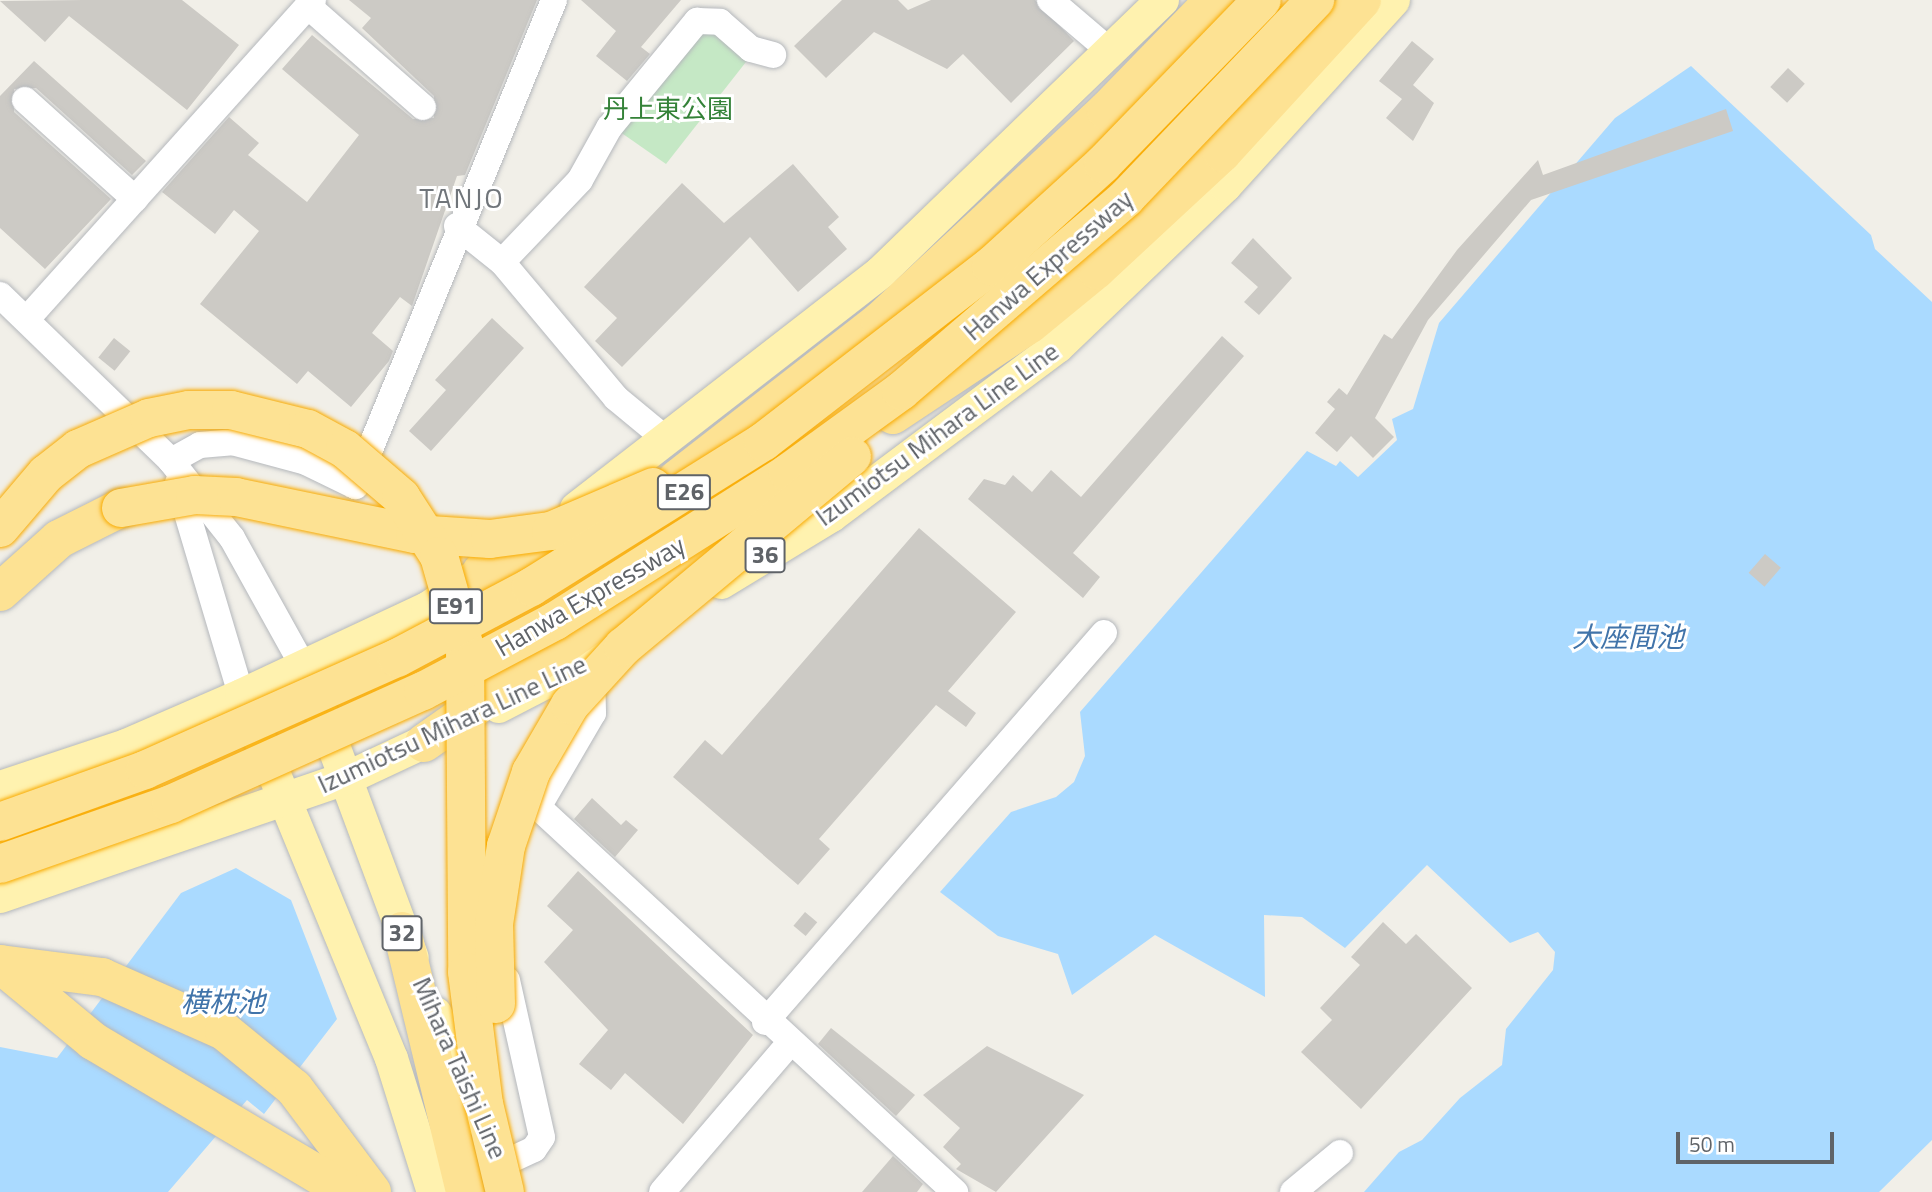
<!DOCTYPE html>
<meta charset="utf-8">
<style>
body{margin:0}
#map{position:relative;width:1932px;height:1192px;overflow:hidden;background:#f1efe8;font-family:"Titillium Web","Noto Sans JP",sans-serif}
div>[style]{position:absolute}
.green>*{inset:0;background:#c5e8c5}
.water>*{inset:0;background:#aadaff}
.building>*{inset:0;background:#cccac5;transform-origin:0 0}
.roads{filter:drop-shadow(0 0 2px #b5b8bc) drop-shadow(0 0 2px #b5b8bc)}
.minor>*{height:26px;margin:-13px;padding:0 13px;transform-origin:13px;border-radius:13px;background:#fff}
.major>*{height:33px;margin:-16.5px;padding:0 16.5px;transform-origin:16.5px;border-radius:16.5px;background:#fff2af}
.highway>*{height:38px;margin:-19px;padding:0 19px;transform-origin:19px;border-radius:19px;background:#fde293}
.bridges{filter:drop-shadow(0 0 2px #f9ab00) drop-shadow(0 0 2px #f9ab00)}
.highway-bridge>*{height:38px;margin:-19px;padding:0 19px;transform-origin:19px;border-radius:19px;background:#fde293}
span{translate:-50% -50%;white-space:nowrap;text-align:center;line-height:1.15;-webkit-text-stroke:6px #fff;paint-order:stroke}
.shield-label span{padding:2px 5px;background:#fff;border:2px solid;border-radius:5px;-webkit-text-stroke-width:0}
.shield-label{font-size:24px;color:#5f6368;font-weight:700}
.park-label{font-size:26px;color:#348238}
.street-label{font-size:26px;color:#5f6368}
.neighbourhood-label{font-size:28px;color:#70757a;letter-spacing:2px}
.water-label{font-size:28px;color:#4174aa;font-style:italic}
.scale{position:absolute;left:1676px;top:1132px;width:158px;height:32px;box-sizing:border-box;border:4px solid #5f6368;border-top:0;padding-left:9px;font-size:21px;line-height:24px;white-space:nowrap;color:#5f6368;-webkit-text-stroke:5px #fff;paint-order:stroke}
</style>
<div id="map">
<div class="green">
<div style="clip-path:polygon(699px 25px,753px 53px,666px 164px,613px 127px)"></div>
</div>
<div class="water">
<div style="clip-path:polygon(1691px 66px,1871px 235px,1875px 249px,1932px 302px,1932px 1140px,1879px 1192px,1364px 1192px,1399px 1152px,1422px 1140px,1460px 1098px,1502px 1065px,1506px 1029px,1553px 970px,1555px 952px,1538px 932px,1510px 943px,1427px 865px,1345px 948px,1302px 917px,1264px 915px,1265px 997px,1155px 935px,1072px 995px,1058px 954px,998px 936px,940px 892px,1011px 812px,1056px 797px,1074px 782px,1085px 756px,1080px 712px,1307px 451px,1336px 466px,1340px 461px,1358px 477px,1397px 440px,1392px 419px,1413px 409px,1439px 323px,1615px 118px)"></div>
<div style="clip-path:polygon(236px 868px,291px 900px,337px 1019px,264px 1114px,247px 1100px,168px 1192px,0 1192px,0 1047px,57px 1058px,181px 893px)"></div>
</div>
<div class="building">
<div style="clip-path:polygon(83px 0,182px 0,239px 45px,187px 110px,69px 16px,45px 42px,0 1px)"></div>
<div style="clip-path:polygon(349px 0,537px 0,465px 175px,457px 176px,412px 306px,400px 297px,372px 333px,393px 351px,389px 361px,351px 407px,308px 371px,297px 384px,200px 304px,259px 231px,234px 210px,215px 234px,162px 192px,229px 117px,259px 143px,248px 155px,307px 202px,359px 135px,282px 69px,312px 35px,413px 119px,434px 118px,434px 96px,362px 28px,371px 18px)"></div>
<div style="clip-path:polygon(581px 0,681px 0,641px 47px,650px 54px,627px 81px,596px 56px,616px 31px)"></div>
<div style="clip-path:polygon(842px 0,898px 0,908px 10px,931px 0,1035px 0,1074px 41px,1011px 103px,963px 54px,947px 69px,874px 32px,826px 78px,794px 46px)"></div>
<div style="clip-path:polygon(1412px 41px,1434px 59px,1413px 85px,1434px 103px,1413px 141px,1386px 118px,1402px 99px,1379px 81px)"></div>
<div style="clip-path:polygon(34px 61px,146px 161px,132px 175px,36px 88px,14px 89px,14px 112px,111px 199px,45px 269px,0 228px,0 96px)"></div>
<div style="left:1788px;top:68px;width:23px;height:26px;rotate:43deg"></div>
<div style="clip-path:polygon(1726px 109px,1733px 131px,1531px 200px,1428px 320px,1375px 418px,1394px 437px,1373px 458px,1351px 436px,1337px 452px,1315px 433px,1335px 409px,1327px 402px,1339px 388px,1347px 395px,1384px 334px,1392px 339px,1457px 250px,1538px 160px,1543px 175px)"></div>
<div style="clip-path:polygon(793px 164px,839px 217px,828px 227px,847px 249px,798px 292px,750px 237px,622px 367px,595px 341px,617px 318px,584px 287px,682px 183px,724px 223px)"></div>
<div style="clip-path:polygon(1253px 238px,1292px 278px,1259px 315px,1244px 302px,1258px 287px,1231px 263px)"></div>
<div style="clip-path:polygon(492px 318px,524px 348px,431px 451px,409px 431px,446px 390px,435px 380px)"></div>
<div style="clip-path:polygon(1222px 336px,1244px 356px,1073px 553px,1100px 577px,1083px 598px,968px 499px,984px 479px,1005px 485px,1013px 475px,1032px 492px,1051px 470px,1081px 497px)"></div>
<div style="left:114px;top:338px;width:21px;height:25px;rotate:39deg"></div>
<div style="clip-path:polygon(919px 528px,1016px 612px,948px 691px,976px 713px,966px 727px,936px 705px,819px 839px,830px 849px,798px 885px,673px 777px,705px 740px,722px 755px)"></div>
<div style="left:1765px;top:554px;width:21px;height:25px;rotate:41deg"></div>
<div style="clip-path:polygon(592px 798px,621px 825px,626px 820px,638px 830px,615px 857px,574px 819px)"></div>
<div style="clip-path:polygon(578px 871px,753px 1035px,683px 1124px,625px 1073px,611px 1090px,579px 1064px,608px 1030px,544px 962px,573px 930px,547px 906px)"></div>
<div style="left:805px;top:912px;width:16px;height:18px;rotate:40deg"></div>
<div style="clip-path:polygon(1383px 922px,1406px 944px,1416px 934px,1472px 988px,1361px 1109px,1301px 1052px,1332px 1020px,1320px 1008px,1360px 965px,1351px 957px)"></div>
<div style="clip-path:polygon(831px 1028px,915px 1095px,896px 1116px,818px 1044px)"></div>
<div style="clip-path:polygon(987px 1046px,1084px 1095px,996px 1192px,956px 1169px,961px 1164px,943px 1147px,960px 1128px,923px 1095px)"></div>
<div style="clip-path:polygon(893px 1156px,923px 1184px,917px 1192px,862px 1192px)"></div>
</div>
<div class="roads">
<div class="minor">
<div style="left:1050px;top:0;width:80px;rotate:40.4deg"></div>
<div style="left:308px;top:6px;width:153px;rotate:41.3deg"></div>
<div style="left:25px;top:100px;width:148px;rotate:42deg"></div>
<div style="left:457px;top:226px;width:58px;rotate:38.7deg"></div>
<div style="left:502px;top:262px;width:177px;rotate:50deg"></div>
<div style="left:616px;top:398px;width:67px;rotate:39.6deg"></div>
<div style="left:502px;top:262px;width:113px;rotate:-46.4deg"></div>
<div style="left:580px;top:180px;width:60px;rotate:-60.9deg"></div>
<div style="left:609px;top:128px;width:139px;rotate:-50.6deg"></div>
<div style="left:697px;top:21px;width:23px;rotate:2deg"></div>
<div style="left:720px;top:22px;width:41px;rotate:41.1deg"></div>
<div style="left:751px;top:49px;width:23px;rotate:15deg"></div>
<div style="left:0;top:295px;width:238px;rotate:44.1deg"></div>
<div style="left:171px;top:461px;width:98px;rotate:51.6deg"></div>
<div style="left:232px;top:538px;width:149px;rotate:61deg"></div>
<div style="left:27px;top:319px;width:428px;rotate:-48.1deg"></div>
<div style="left:171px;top:461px;width:33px;rotate:-29deg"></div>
<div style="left:200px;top:445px;width:32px;rotate:-5deg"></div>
<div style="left:232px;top:442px;width:77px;rotate:15.1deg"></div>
<div style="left:306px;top:462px;width:55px;rotate:26.1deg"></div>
<div style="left:355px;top:486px;width:525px;rotate:-67.73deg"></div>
<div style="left:178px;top:483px;width:221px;rotate:73.4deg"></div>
<div style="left:592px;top:671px;width:42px;rotate:88.6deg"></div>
<div style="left:593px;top:713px;width:109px;rotate:120.3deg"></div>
<div style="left:538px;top:807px;width:568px;rotate:42.72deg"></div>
<div style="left:765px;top:1022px;width:516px;rotate:-48.93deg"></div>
<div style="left:502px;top:1164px;width:35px;rotate:-25deg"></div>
<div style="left:534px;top:1149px;width:14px;rotate:-56deg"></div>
<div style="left:542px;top:1137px;width:161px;rotate:-102.6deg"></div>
<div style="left:662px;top:1192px;width:195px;rotate:-49.4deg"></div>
<div style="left:1293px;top:1192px;width:61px;rotate:-39.7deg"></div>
</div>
<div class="major">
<div style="left:576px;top:508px;width:385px;rotate:-37.8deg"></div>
<div style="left:880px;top:272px;width:392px;rotate:-44deg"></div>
<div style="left:721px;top:582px;width:129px;rotate:-31.3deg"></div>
<div style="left:831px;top:515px;width:282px;rotate:-36.8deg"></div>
<div style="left:1057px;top:346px;width:233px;rotate:-43.8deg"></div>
<div style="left:1225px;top:185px;width:250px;rotate:-47.8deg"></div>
<div style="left:305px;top:670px;width:306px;rotate:69.6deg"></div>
<div style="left:243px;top:699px;width:388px;rotate:67.6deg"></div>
<div style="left:391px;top:1058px;width:140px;rotate:72.6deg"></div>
<div style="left:498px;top:706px;width:135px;rotate:-27.3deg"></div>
<div style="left:0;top:787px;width:133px;rotate:-18.4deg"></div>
<div style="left:126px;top:745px;width:125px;rotate:-23.5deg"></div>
<div style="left:241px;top:695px;width:205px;rotate:-25.1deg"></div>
<div style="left:427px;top:608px;width:52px;rotate:-34deg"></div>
<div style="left:0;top:896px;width:370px;rotate:-18.9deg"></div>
<div style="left:350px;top:776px;width:106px;rotate:-25.1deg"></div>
<div style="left:435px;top:1013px;width:117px;rotate:66.9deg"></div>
</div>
<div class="highway">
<div style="left:893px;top:415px;width:164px;rotate:-33.6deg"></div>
<div style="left:1030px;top:324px;width:85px;rotate:-39.3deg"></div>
<div style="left:1096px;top:270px;width:172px;rotate:-42.9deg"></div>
<div style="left:1222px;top:153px;width:207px;rotate:-47.5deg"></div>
<div style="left:677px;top:479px;width:257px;rotate:-37.9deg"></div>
<div style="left:880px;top:321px;width:309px;rotate:-42.9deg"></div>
<div style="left:1106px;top:111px;width:155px;rotate:-45.8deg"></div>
<div style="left:481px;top:572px;width:120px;rotate:-20.6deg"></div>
<div style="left:0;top:592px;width:79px;rotate:-41.9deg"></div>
<div style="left:59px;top:539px;width:69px;rotate:-26.6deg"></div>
<div style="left:424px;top:743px;width:340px;rotate:-35.2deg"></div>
<div style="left:402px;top:931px;width:268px;rotate:76.4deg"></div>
<div style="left:0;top:964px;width:103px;rotate:7.3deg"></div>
<div style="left:102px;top:977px;width:133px;rotate:23.9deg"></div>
<div style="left:224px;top:1031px;width:90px;rotate:39.2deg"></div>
<div style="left:294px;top:1088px;width:130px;rotate:53.1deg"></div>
<div style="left:0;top:964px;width:121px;rotate:39.6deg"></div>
<div style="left:93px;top:1041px;width:295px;rotate:30.7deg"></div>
</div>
</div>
<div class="bridges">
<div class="highway-bridge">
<div style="left:121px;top:508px;width:75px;rotate:-10deg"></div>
<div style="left:195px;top:495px;width:41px;rotate:2.8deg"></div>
<div style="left:236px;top:497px;width:183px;rotate:11.7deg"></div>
<div style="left:415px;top:534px;width:75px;rotate:3.8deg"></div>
<div style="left:490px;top:539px;width:62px;rotate:-7.5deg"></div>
<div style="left:551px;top:531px;width:111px;rotate:-23.3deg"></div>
<div style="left:0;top:528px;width:71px;rotate:-49.6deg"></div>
<div style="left:46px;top:474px;width:41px;rotate:-38deg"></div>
<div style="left:78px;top:449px;width:77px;rotate:-23.6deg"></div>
<div style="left:149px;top:418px;width:41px;rotate:-11.3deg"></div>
<div style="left:189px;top:410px;width:42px"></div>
<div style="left:231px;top:410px;width:79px;rotate:13.9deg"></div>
<div style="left:308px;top:429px;width:42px;rotate:28.4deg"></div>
<div style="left:345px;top:449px;width:74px;rotate:40.6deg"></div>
<div style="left:401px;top:497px;width:70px;rotate:57.2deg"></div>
<div style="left:439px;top:556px;width:95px;rotate:74.1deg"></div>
<div style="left:465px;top:647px;width:325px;rotate:89.6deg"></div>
<div style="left:467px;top:972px;width:133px;rotate:82.7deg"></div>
<div style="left:484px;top:1104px;width:90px;rotate:76.6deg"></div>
<div style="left:0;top:822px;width:154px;rotate:-19.7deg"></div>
<div style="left:145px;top:770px;width:276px;rotate:-24deg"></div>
<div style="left:397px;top:658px;width:152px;rotate:-27.9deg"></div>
<div style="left:531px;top:587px;width:274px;rotate:-32deg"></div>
<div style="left:763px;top:442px;width:288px;rotate:-37.7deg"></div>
<div style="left:991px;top:266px;width:151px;rotate:-42.3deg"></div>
<div style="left:1103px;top:164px;width:228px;rotate:-45.9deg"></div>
<div style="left:0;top:864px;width:181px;rotate:-19.3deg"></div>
<div style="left:171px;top:804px;width:276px;rotate:-24.2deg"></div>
<div style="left:423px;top:691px;width:149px;rotate:-27.9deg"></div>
<div style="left:555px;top:621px;width:276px;rotate:-32.4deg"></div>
<div style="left:788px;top:473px;width:140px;rotate:-36deg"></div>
<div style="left:901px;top:391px;width:296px;rotate:-40.6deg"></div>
<div style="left:1126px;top:198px;width:274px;rotate:-46.3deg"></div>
<div style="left:496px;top:1004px;width:80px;rotate:-91.4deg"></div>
<div style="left:494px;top:924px;width:79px;rotate:-81.3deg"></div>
<div style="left:506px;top:846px;width:78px;rotate:-71.3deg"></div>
<div style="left:531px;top:772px;width:78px;rotate:-59.8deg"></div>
<div style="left:570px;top:705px;width:79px;rotate:-47.6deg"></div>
<div style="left:623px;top:647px;width:298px;rotate:-39.8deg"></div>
</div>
</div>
<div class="shield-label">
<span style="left:684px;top:492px">E26</span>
<span style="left:765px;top:555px">36</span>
<span style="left:456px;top:606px">E91</span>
<span style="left:402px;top:933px">32</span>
</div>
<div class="park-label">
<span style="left:668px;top:109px">丹上東公園</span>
</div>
<div class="street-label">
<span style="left:1048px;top:265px;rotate:-41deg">Hanwa Expressway</span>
<span style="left:937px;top:434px;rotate:-36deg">Izumiotsu Mihara Line Line</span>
<span style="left:590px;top:596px;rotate:-30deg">Hanwa Expressway</span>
<span style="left:452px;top:724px;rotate:-25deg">Izumiotsu Mihara Line Line</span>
<span style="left:460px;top:1068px;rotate:66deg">Mihara Taishi Line</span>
</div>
<div class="neighbourhood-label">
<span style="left:462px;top:198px">TANJO</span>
</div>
<div class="water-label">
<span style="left:1628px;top:637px">大座間池</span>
<span style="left:223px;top:1002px">横枕池</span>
</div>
<div class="scale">50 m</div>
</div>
